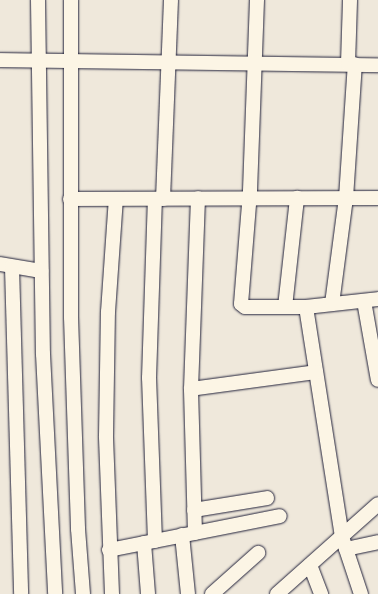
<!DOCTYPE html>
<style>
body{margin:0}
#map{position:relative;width:378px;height:594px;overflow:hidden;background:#efe8db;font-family:"Playpen Sans",sans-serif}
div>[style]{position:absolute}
.roads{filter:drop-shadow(0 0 1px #22223b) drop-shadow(0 0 1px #22223b)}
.minor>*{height:14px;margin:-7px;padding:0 7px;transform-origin:7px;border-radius:7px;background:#fcf5e5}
span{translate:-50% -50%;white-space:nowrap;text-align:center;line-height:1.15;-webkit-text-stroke:3.5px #fcf5e5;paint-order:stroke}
</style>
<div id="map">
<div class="roads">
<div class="minor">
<div style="left:38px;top:0;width:354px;rotate:89.2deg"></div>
<div style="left:43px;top:354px;width:240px;rotate:87.1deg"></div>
<div style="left:71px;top:0;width:317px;rotate:90deg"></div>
<div style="left:71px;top:317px;width:212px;rotate:88.1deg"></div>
<div style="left:78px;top:529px;width:65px;rotate:85.6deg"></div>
<div style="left:257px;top:0;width:192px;rotate:92.1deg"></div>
<div style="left:250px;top:192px;width:112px;rotate:94.6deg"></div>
<div style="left:241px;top:304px;width:5px;rotate:37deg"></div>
<div style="left:245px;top:307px;width:61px"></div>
<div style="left:306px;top:307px;width:72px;rotate:-6.3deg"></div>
<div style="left:0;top:60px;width:378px;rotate:0.8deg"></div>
<div style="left:348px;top:64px;width:64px;rotate:-88.2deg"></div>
<div style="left:70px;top:199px;width:308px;rotate:-0.2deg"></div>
<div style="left:163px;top:199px;width:199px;rotate:-87.7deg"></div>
<div style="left:0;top:264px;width:42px;rotate:9.7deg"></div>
<div style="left:12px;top:267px;width:327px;rotate:88.4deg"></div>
<div style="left:364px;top:301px;width:80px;rotate:80deg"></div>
<div style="left:332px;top:304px;width:107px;rotate:-82.5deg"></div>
<div style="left:346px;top:198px;width:134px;rotate:-86.2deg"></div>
<div style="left:285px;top:307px;width:110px;rotate:-83.7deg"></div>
<div style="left:306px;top:307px;width:233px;rotate:81.1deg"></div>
<div style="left:342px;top:537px;width:60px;rotate:71.6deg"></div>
<div style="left:191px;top:389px;width:126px;rotate:-7.7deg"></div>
<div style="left:194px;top:510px;width:74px;rotate:-9.3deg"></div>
<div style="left:195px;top:533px;width:144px;rotate:-91.6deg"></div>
<div style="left:191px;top:389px;width:191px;rotate:-87.9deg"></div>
<div style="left:182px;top:535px;width:59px;rotate:84.2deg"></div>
<div style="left:155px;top:541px;width:163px;rotate:-92.1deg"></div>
<div style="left:149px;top:378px;width:179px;rotate:-88.1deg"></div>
<div style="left:144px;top:543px;width:51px;rotate:85.5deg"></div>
<div style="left:346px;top:549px;width:33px;rotate:-12deg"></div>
<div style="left:109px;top:550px;width:174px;rotate:-11.2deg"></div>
<div style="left:310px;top:565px;width:31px;rotate:69deg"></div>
<div style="left:112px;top:594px;width:158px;rotate:-92.2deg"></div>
<div style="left:106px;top:436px;width:124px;rotate:-89.1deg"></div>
<div style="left:108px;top:312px;width:113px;rotate:-86deg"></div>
<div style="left:212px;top:594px;width:62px;rotate:-41.7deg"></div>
<div style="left:277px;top:594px;width:135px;rotate:-41.7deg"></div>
</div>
</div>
</div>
